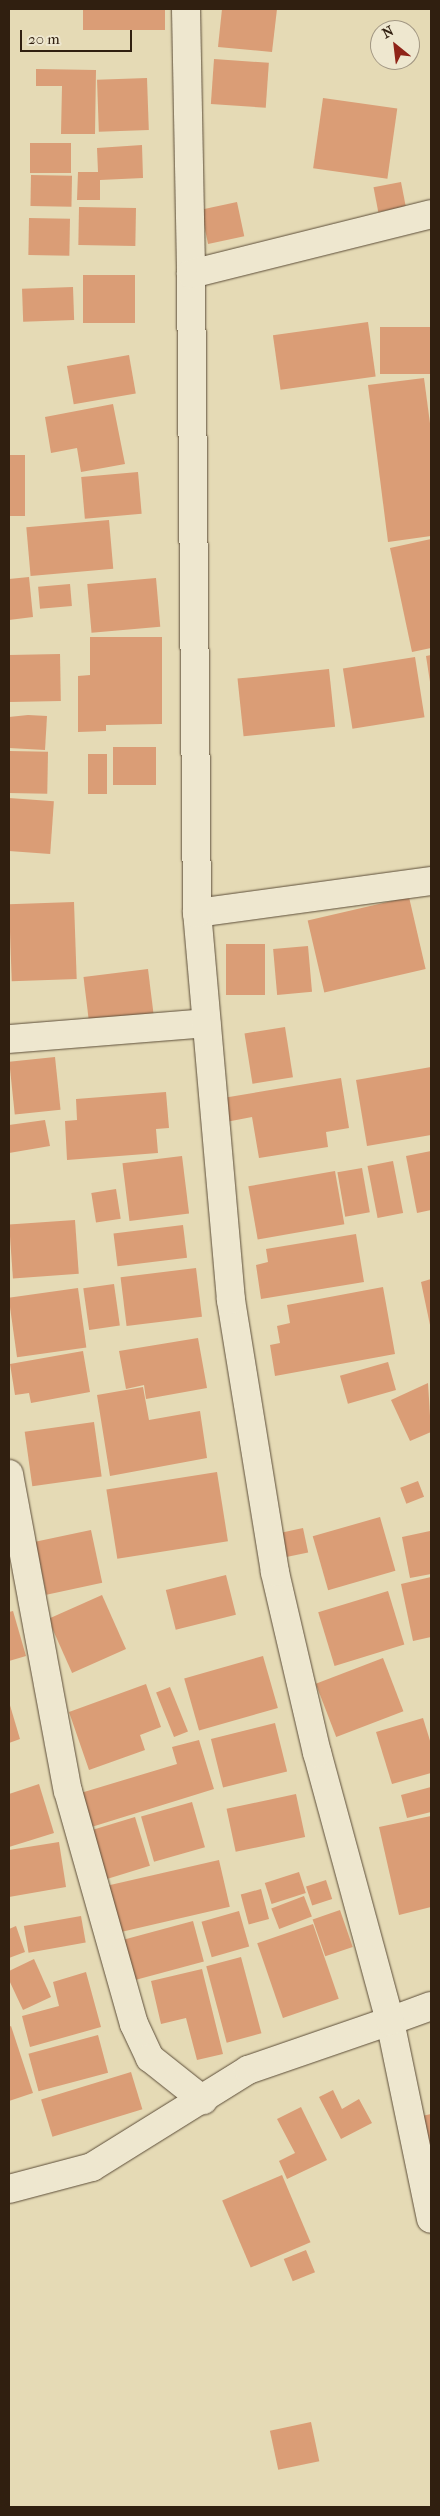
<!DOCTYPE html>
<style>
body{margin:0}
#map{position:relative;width:440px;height:2516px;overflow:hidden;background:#e5dab5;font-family:"IM FELL French Canon",serif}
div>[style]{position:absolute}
.building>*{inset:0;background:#da9d76;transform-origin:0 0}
.roads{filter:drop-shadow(0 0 1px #5d4e39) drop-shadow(0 0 1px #5d4e39)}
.minor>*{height:28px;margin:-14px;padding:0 14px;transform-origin:14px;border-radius:14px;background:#eee7cf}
span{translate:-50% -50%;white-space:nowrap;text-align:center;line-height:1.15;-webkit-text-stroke:5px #eee7cf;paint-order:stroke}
.frame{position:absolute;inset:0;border:10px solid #301f10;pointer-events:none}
.north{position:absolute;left:370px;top:20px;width:50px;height:50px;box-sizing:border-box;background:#eee7cf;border:1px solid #a29783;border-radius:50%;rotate:331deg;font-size:14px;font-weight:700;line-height:20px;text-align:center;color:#301f10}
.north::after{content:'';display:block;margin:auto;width:18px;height:22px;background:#8f2418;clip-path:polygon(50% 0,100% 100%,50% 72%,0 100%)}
.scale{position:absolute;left:20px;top:30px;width:112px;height:22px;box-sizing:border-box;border:2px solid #301f10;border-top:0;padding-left:6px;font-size:15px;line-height:18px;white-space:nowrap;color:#301f10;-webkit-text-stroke:4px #eee7cf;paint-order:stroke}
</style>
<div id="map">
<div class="building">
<div style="left:83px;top:9px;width:82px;height:21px"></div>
<div style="clip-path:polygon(222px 9px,277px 9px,272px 52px,218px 47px)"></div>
<div style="left:214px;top:59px;width:55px;height:45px;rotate:4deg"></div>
<div style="clip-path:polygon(36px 69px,96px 70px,95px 134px,61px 134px,62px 86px,36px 86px)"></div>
<div style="left:147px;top:78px;width:52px;height:50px;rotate:88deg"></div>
<div style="left:323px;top:98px;width:75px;height:71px;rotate:8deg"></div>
<div style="left:30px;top:143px;width:41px;height:30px"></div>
<div style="clip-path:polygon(142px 145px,143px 178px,100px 180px,100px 200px,77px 200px,78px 172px,98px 172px,97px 148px)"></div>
<div style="left:31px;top:175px;width:41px;height:31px;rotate:1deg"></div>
<div style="left:401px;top:182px;width:25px;height:28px;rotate:79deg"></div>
<div style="left:237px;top:202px;width:35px;height:37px;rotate:78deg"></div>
<div style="left:79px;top:207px;width:57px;height:38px;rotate:1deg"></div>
<div style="left:29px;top:218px;width:41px;height:37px;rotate:1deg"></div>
<div style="left:135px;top:275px;width:48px;height:52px;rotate:90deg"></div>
<div style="left:73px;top:287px;width:33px;height:51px;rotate:88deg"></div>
<div style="left:368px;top:322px;width:55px;height:96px;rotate:82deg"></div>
<div style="left:431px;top:327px;width:47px;height:51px;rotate:90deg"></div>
<div style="left:129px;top:355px;width:39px;height:63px;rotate:80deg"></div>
<div style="clip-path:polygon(424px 378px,431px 431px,431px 536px,388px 542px,368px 385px)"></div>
<div style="clip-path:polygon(113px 404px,125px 464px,81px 472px,77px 448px,51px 453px,45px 417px)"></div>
<div style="left:9px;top:455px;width:16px;height:61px"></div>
<div style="left:138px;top:472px;width:42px;height:57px;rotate:85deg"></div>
<div style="left:109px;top:520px;width:49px;height:83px;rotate:85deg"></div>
<div style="clip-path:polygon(431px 539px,431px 648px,412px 652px,390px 548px)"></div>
<div style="clip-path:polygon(29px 577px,33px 617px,9px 620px,9px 579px)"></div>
<div style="left:156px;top:578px;width:49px;height:69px;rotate:85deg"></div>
<div style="left:70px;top:584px;width:22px;height:32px;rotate:85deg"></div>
<div style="clip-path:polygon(90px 637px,162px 637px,162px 724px,106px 725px,106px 731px,78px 732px,78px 676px,90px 675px)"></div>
<div style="left:60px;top:654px;width:47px;height:51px;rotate:89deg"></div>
<div style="clip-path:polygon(431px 655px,431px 682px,430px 682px,426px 656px)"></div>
<div style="left:415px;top:657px;width:61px;height:73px;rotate:81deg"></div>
<div style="left:329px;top:669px;width:58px;height:92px;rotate:84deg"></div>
<div style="clip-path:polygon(28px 715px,47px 716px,45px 750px,9px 748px,9px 717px)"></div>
<div style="left:113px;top:747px;width:43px;height:38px"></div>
<div style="left:9px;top:751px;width:39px;height:42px;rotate:1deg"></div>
<div style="left:88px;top:754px;width:19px;height:40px"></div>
<div style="left:9px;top:798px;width:45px;height:53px;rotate:4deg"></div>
<div style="left:409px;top:897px;width:74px;height:104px;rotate:77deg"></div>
<div style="left:74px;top:902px;width:77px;height:65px;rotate:88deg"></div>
<div style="left:226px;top:944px;width:39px;height:51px"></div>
<div style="left:308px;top:946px;width:46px;height:35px;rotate:85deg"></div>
<div style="left:148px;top:969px;width:50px;height:65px;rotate:83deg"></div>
<div style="left:285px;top:1027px;width:51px;height:41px;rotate:81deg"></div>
<div style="left:55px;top:1057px;width:53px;height:46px;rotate:84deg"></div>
<div style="clip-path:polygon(431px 1067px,431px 1135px,367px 1146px,356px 1080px)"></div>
<div style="clip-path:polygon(341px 1078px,349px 1128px,326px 1132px,328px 1147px,259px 1158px,252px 1117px,226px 1122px,223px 1098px)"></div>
<div style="clip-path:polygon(166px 1092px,169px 1128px,156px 1129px,158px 1153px,67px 1160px,65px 1121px,77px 1120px,76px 1099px)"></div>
<div style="clip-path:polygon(45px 1120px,50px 1146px,9px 1153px,9px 1125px)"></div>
<div style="clip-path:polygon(431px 1151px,431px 1210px,417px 1213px,406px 1156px)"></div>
<div style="left:182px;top:1156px;width:58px;height:60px;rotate:83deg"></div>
<div style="left:393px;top:1161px;width:53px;height:26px;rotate:79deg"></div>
<div style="left:362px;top:1168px;width:45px;height:25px;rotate:80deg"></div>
<div style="left:335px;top:1171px;width:54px;height:88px;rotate:80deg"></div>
<div style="left:116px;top:1189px;width:30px;height:25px;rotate:81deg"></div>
<div style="left:75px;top:1220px;width:54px;height:66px;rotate:86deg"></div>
<div style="left:183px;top:1225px;width:33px;height:70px;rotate:83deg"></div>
<div style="clip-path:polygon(356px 1234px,364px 1282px,261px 1299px,256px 1265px,268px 1262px,266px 1249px)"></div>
<div style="left:196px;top:1268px;width:49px;height:76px;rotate:83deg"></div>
<div style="clip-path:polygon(431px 1279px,431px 1324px,430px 1325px,421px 1282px)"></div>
<div style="left:114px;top:1284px;width:42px;height:31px;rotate:82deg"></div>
<div style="clip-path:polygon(383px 1287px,395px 1354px,275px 1376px,270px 1345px,280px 1343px,277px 1326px,290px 1323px,287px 1305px)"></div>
<div style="left:78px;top:1288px;width:60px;height:70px;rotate:82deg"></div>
<div style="clip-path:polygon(198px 1338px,207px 1388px,146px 1399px,144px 1385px,126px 1389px,119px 1351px)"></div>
<div style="clip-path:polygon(83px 1351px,90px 1392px,31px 1403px,29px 1393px,15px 1395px,10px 1364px)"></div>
<div style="left:388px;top:1362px;width:29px;height:50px;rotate:74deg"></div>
<div style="clip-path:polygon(428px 1383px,431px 1432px,410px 1441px,391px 1400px)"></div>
<div style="clip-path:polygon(143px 1387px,149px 1420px,200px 1411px,207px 1458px,110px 1476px,97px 1395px)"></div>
<div style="left:94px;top:1422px;width:55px;height:70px;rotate:82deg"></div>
<div style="left:217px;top:1472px;width:70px;height:112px;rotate:81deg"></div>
<div style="left:418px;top:1481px;width:17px;height:19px;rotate:69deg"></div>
<div style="left:380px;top:1517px;width:56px;height:70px;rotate:74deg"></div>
<div style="left:303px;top:1528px;width:25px;height:26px;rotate:78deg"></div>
<div style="left:91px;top:1530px;width:54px;height:57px;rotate:78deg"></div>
<div style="clip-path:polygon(430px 1531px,431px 1574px,410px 1578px,402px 1537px)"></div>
<div style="left:226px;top:1575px;width:41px;height:62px;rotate:76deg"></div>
<div style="clip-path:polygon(431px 1577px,431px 1637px,413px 1641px,401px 1584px)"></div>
<div style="left:388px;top:1591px;width:56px;height:73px;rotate:73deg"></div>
<div style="left:102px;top:1595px;width:59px;height:59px;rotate:66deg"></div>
<div style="clip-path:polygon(13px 1611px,26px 1656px,9px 1661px,9px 1612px)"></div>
<div style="left:263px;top:1656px;width:54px;height:82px;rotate:74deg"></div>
<div style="left:383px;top:1658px;width:57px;height:72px;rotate:69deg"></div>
<div style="clip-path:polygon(146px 1684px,161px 1727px,140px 1735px,145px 1750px,89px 1770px,69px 1712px)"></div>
<div style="left:170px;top:1687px;width:48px;height:15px;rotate:68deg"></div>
<div style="clip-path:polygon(9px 1702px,20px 1739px,9px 1743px)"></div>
<div style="clip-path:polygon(423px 1718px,431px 1744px,431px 1773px,392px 1784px,376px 1732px)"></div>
<div style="left:275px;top:1723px;width:50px;height:66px;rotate:76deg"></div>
<div style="clip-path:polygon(199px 1740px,214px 1789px,85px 1829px,74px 1795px,177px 1764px,172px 1747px)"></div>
<div style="clip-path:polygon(39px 1784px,54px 1833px,9px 1847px,9px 1794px)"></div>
<div style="clip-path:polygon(431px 1787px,431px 1812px,407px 1818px,401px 1795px)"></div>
<div style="left:296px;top:1794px;width:44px;height:71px;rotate:78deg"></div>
<div style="left:192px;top:1802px;width:47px;height:53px;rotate:74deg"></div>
<div style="clip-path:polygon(431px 1816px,431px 1907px,399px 1915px,379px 1827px)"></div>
<div style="left:135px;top:1817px;width:51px;height:50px;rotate:73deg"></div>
<div style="clip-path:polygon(59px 1842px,66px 1887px,9px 1897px,9px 1850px)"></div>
<div style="left:219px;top:1860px;width:48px;height:115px;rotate:77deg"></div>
<div style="left:299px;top:1872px;width:22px;height:36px;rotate:72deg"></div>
<div style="left:326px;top:1880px;width:20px;height:21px;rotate:72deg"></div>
<div style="left:261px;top:1889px;width:31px;height:21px;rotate:75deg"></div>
<div style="left:304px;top:1896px;width:22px;height:35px;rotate:69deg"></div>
<div style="left:340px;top:1910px;width:39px;height:29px;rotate:71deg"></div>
<div style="left:239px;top:1911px;width:37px;height:39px;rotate:74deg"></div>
<div style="left:81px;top:1916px;width:27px;height:58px;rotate:80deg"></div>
<div style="left:193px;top:1921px;width:42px;height:73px;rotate:75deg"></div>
<div style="left:313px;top:1924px;width:79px;height:59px;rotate:71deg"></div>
<div style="clip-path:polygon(16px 1926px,25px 1952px,9px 1958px,9px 1929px)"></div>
<div style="left:241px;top:1957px;width:79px;height:36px;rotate:75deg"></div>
<div style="clip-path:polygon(34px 1959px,51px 1997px,23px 2010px,9px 1980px,9px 1971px)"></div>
<div style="clip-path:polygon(202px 1969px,223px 2054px,197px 2060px,186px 2018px,161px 2024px,151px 1981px)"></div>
<div style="clip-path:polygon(86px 1972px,101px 2027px,30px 2047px,22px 2016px,59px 2006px,53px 1982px)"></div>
<div style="clip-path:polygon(11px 2026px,33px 2093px,9px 2101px,9px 2027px)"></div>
<div style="left:98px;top:2035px;width:39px;height:72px;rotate:75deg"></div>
<div style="left:131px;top:2072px;width:39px;height:94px;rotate:73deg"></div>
<div style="clip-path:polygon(333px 2090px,342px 2109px,359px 2099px,372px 2123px,341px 2139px,319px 2097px)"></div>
<div style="clip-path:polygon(301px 2107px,327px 2160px,287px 2179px,279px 2161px,295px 2153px,277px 2119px)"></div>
<div style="clip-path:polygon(431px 2114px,431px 2154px,422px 2116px)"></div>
<div style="left:282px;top:2175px;width:73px;height:65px;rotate:67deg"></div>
<div style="left:306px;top:2250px;width:24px;height:24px;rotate:68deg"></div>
<div style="left:311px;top:2422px;width:40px;height:42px;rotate:78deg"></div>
</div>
<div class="roads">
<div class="minor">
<div style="left:186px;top:9px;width:265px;rotate:88.9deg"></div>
<div style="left:197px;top:913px;width:236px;rotate:-7.8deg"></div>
<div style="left:9px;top:1039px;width:198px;rotate:-4.6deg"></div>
<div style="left:9px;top:1474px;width:322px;rotate:79.5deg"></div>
<div style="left:68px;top:1791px;width:242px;rotate:74.2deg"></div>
<div style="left:134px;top:2024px;width:38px;rotate:65deg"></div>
<div style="left:150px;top:2058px;width:68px;rotate:38.4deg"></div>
<div style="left:431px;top:2006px;width:44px;rotate:159.9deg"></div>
<div style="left:390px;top:2021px;width:202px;rotate:78.3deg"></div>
<div style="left:9px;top:2189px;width:86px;rotate:-14.8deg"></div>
<div style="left:92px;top:2167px;width:184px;rotate:-31.9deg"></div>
<div style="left:248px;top:2070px;width:150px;rotate:-19deg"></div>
<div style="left:390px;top:2021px;width:278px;rotate:-105.2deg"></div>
<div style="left:317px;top:1753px;width:186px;rotate:-103.1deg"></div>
<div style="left:275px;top:1572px;width:276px;rotate:-99.2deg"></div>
<div style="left:231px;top:1300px;width:388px;rotate:-95deg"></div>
<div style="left:197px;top:913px;width:639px;rotate:-90.54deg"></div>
<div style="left:191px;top:274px;width:247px;rotate:-14deg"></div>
</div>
</div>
<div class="frame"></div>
<div class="north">N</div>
<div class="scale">20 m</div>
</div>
